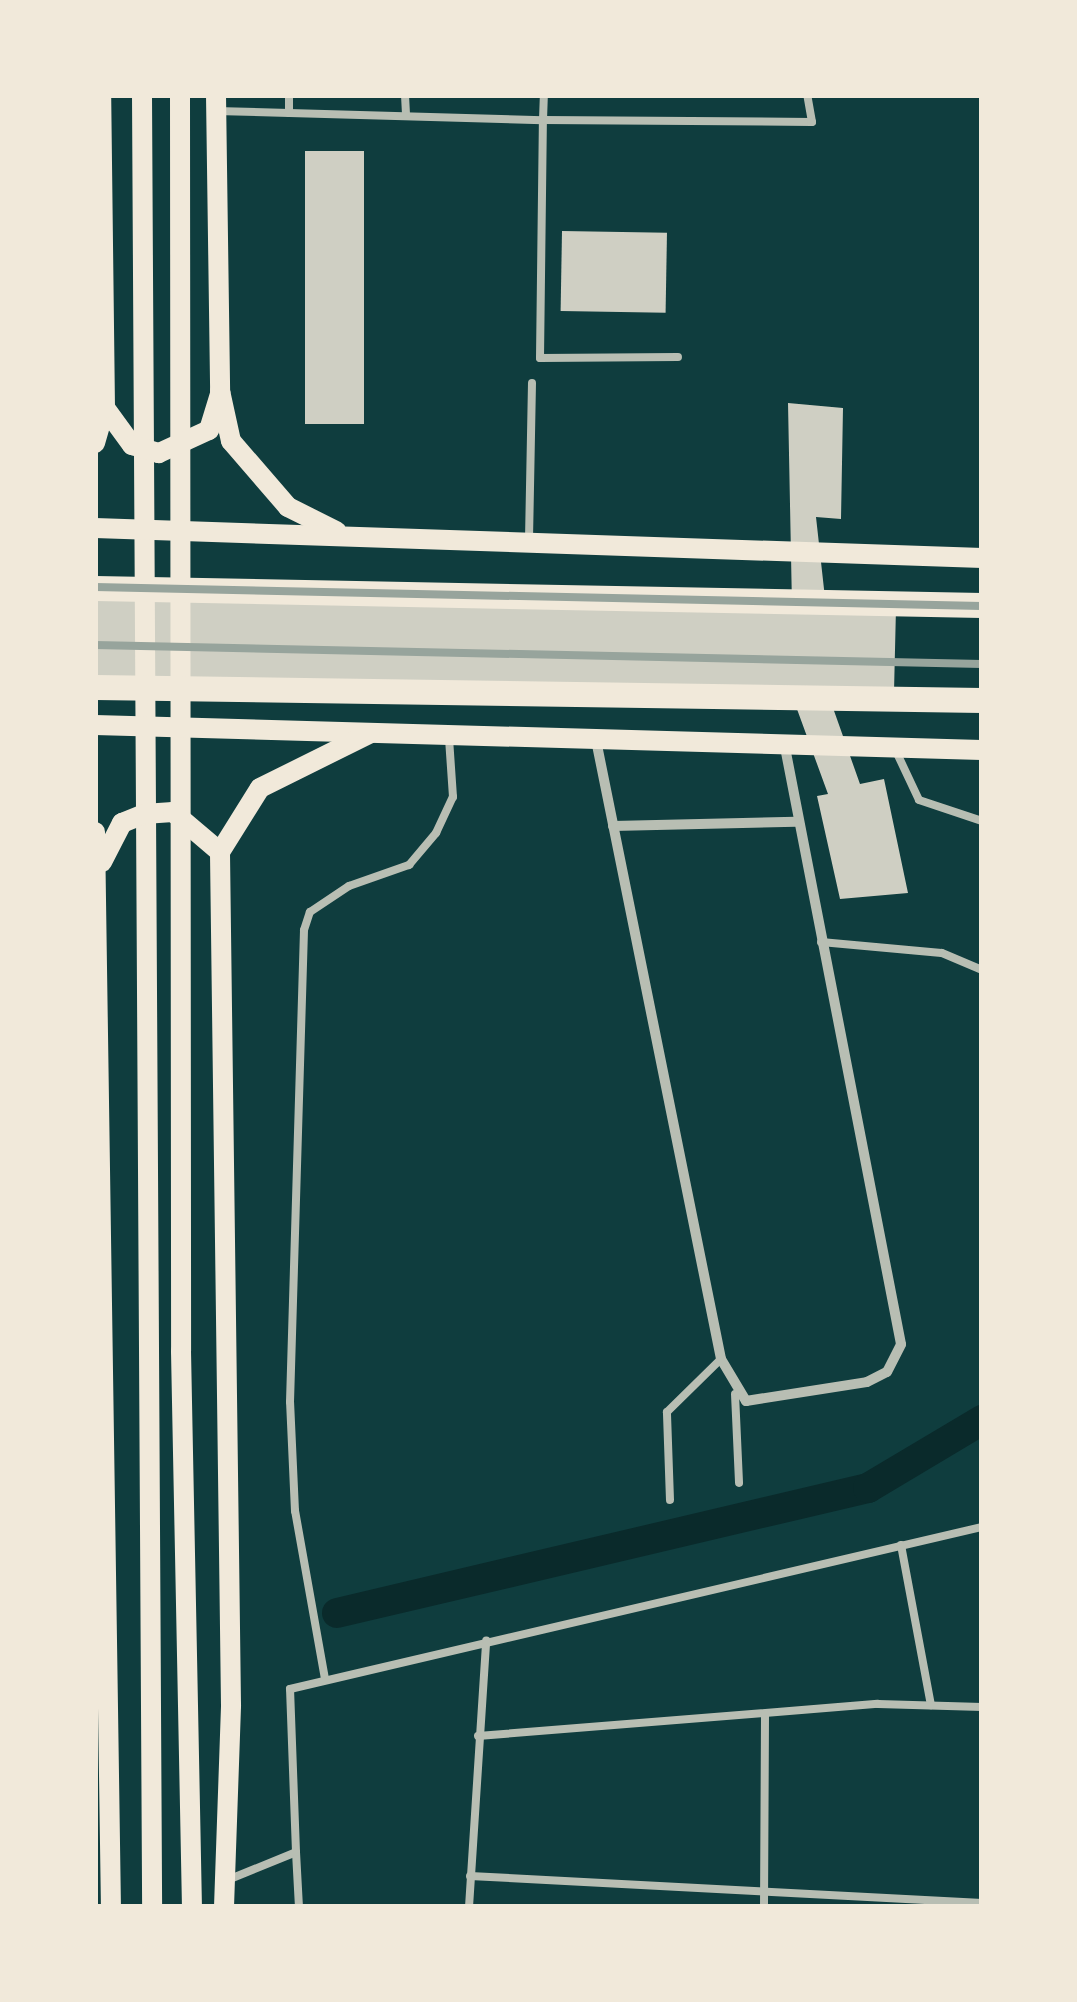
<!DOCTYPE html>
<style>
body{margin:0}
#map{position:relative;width:1077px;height:2002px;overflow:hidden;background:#0f3d3e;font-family:"Crimson Pro",serif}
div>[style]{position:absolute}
.canal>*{height:30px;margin:-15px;padding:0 15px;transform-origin:15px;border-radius:15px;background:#0a2a2b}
.building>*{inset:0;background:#cfcfc3;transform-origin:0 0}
.service>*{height:8px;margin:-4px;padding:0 4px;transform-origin:4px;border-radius:4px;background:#b8beb3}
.minor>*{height:10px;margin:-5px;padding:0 5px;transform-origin:5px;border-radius:5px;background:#b8beb3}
.secondary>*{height:20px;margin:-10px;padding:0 10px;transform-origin:10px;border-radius:10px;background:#f1e9da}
.primary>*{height:25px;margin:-12.5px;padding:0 12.5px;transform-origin:12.5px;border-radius:12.5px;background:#f1e9da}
.rail>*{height:8px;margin:-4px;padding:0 4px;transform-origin:4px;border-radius:4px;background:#97a49c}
span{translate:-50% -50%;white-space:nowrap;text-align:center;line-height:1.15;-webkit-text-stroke:8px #f1e9da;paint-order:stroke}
.frame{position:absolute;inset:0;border:98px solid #f1e9da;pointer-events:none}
</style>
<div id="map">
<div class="canal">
<div style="left:337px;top:1613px;width:546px;rotate:-13.25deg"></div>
<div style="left:868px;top:1488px;width:133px;rotate:-30.8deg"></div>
</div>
<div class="building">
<div style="left:305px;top:151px;width:59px;height:273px"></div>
<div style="left:562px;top:231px;width:105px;height:80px;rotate:1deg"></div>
<div style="clip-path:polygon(788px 403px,843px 408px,841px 519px,816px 517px,826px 607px,896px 608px,894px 692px,827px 691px,860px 784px,884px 779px,908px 893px,840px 899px,817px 796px,828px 794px,790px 690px,95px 677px,95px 594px,792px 606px)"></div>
</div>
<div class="service">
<div style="left:289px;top:95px;width:18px;rotate:90deg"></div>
<div style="left:405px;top:95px;width:19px;rotate:87deg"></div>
<div style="left:216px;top:111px;width:327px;rotate:1.6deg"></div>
<div style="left:543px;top:120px;width:25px;rotate:-88deg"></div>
<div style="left:678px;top:357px;width:138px;rotate:179.6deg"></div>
<div style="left:540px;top:358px;width:238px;rotate:-89.3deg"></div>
<div style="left:543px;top:120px;width:269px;rotate:0.4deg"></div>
<div style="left:812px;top:122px;width:27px;rotate:-100deg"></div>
<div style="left:529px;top:539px;width:156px;rotate:-88.9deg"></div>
<div style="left:895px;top:749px;width:56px;rotate:64.8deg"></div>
<div style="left:919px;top:800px;width:66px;rotate:18.4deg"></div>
<div style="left:821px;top:942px;width:121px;rotate:5.2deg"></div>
<div style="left:942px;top:953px;width:43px;rotate:23deg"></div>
<div style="left:735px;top:1394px;width:89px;rotate:87.4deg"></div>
<div style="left:670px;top:1500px;width:88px;rotate:-92deg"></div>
<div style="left:667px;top:1412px;width:76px;rotate:-44.5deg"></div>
<div style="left:901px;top:1545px;width:163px;rotate:79.4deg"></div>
<div style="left:325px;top:1679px;width:171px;rotate:-100.1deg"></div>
<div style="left:295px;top:1511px;width:109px;rotate:-92.6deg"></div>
<div style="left:290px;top:1402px;width:472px;rotate:-88.3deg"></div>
<div style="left:304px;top:930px;width:19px;rotate:-72deg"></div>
<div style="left:310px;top:912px;width:47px;rotate:-33.7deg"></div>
<div style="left:349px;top:886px;width:64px;rotate:-19.3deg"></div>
<div style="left:409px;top:865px;width:42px;rotate:-49.8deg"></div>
<div style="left:436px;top:833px;width:40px;rotate:-65deg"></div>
<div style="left:453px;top:797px;width:59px;rotate:-93.9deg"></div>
<div style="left:478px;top:1736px;width:401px;rotate:-4.6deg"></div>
<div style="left:878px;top:1704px;width:104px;rotate:1.7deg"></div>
<div style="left:296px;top:1852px;width:55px;rotate:86.9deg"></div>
<div style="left:470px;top:1876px;width:513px;rotate:3.02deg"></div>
<div style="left:230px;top:1879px;width:71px;rotate:-22.2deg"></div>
<div style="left:296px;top:1852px;width:163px;rotate:-92.1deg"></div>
<div style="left:290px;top:1689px;width:711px;rotate:-13.18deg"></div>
<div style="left:469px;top:1907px;width:267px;rotate:-86.3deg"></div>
<div style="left:764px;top:1907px;width:193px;rotate:-89.7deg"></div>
</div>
<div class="minor">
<div style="left:596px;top:740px;width:631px;rotate:78.58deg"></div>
<div style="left:721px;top:1359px;width:49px;rotate:59.2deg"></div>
<div style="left:746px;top:1401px;width:122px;rotate:-8.9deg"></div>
<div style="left:867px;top:1382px;width:22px;rotate:-27deg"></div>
<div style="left:887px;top:1372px;width:31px;rotate:-63deg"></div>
<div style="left:901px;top:1344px;width:608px;rotate:-101deg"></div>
<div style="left:613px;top:826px;width:183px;rotate:-1.3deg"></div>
</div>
<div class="secondary">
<div style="left:142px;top:95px;width:1812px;rotate:89.68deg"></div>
<div style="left:180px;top:95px;width:1256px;rotate:89.95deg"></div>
<div style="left:181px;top:1351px;width:556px;rotate:88.87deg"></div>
<div style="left:216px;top:95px;width:296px;rotate:89.2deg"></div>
<div style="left:220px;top:391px;width:51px;rotate:77.6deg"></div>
<div style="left:231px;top:441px;width:87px;rotate:49.2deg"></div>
<div style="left:288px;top:507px;width:54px;rotate:26.6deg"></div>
<div style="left:105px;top:408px;width:46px;rotate:53.9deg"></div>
<div style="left:132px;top:445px;width:28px;rotate:17deg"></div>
<div style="left:159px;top:453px;width:55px;rotate:-24.7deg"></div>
<div style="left:209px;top:430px;width:39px;rotate:-73deg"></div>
<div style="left:95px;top:443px;width:36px;rotate:-74deg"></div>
<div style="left:105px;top:408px;width:313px;rotate:-90.7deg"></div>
<div style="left:95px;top:528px;width:888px;rotate:1.94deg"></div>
<div style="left:95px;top:725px;width:887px;rotate:1.61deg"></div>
<div style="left:95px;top:832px;width:1075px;rotate:89.15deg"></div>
<div style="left:102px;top:862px;width:44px;rotate:-62.9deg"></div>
<div style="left:122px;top:823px;width:24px;rotate:-22deg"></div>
<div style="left:144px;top:814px;width:29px;rotate:-4deg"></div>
<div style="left:173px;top:812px;width:62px;rotate:40.4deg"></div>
<div style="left:224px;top:1907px;width:202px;rotate:-88deg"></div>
<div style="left:231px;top:1705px;width:853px;rotate:-90.74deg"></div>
<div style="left:220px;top:852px;width:75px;rotate:-58deg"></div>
<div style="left:260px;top:788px;width:122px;rotate:-26.4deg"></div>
</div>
<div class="primary">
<div style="left:95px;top:588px;width:887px;rotate:1.1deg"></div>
<div style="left:95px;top:687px;width:887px;rotate:0.84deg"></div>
</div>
<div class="rail">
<div style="left:95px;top:587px;width:887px;rotate:1.23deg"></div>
<div style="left:95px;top:645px;width:887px;rotate:1.23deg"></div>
</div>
<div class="frame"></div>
</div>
